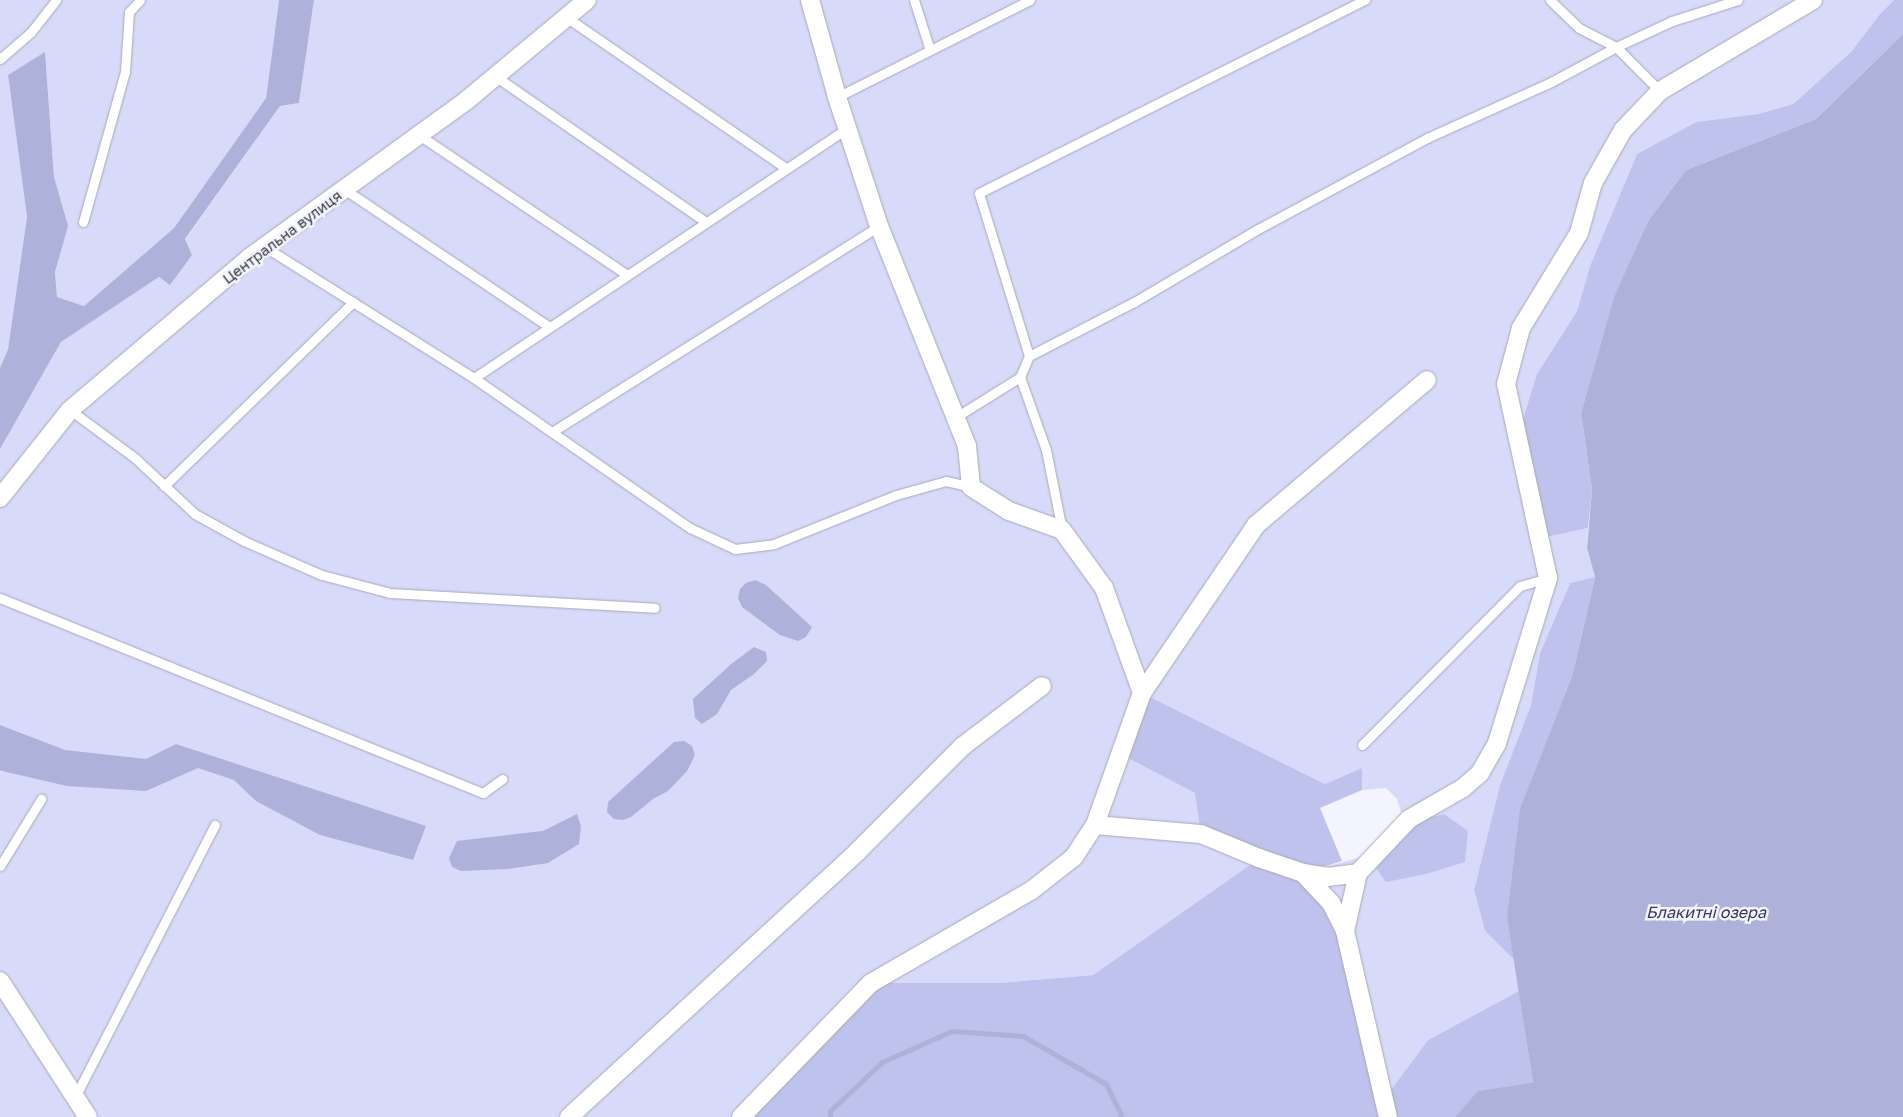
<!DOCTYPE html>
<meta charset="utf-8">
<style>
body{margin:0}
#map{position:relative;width:1903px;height:1117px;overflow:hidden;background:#f3f4fd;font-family:"Golos Text",sans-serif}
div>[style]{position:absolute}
.green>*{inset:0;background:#d8daf9}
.forest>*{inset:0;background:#bfc2ec}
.water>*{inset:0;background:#aeb1da}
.stream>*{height:5px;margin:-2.5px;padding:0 2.5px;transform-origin:2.5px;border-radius:2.5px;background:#aeb1da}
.roads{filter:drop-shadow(0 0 1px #a7a8be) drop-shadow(0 0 1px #a7a8be)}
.lane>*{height:9px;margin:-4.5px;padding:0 4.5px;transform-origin:4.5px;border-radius:4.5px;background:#fff}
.street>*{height:18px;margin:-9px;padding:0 9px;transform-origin:9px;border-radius:9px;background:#fff}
span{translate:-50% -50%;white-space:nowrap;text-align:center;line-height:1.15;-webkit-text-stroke:5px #f3f4fd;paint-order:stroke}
.street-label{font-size:15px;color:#3a3b44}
.water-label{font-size:16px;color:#353367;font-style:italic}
</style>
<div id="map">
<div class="green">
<div style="clip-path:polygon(0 0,279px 0,266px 98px,174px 228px,84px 306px,57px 297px,55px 272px,67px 226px,54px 177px,45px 53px,8px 75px,27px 217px,8px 349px,0 368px)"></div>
<div style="clip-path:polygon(314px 0,1894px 0,1880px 14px,1851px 52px,1793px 104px,1758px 114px,1696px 122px,1637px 154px,1590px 266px,1577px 311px,1537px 374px,1547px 537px,1588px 528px,1587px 548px,1595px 577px,1570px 583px,1540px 653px,1531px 705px,1500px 785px,1474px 890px,1485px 931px,1514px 960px,1519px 991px,1428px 1040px,1383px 1100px,1303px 873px,1361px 857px,1402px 815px,1397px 799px,1386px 788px,1362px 790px,1362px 768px,1325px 784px,1142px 693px,1120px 754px,1195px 793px,1259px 858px,1093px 975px,1000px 983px,741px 1117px,0 1117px,0 449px,61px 342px,159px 277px,170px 284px,192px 255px,185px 240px,280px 106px,299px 103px)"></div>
</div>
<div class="forest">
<div style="clip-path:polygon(1894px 0,1903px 0,1903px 34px,1816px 119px,1686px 170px,1648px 221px,1614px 298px,1581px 413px,1592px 490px,1588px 528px,1547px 537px,1521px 426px,1537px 374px,1577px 311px,1590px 266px,1637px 154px,1696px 122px,1758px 114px,1793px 104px,1851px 52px,1880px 14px)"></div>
<div style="clip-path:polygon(1595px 577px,1572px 677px,1507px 917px,1514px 960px,1485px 931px,1474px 890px,1500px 785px,1531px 705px,1540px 653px,1570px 583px)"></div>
<div style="clip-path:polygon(1142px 693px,1325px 784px,1362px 768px,1362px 790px,1320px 808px,1342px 861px,1303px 873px,1331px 903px,1384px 1099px,1428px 1040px,1519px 991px,1533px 1082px,1479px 1091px,1455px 1117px,741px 1117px,871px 983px,1000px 983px,1093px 975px,1258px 859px,1201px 834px,1195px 793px,1120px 754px)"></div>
<div style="clip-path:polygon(1444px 814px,1468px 831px,1465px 862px,1426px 874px,1386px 882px,1376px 868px,1419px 820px)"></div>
</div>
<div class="water">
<div style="clip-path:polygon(279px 0,314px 0,299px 103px,280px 106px,185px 239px,192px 255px,170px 285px,159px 277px,61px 342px,0 449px,0 368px,8px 349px,27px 217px,8px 75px,45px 52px,54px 177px,68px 226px,55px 272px,57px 297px,84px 306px,174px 228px,266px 98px)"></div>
<div style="clip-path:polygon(1903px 34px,1903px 1117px,1455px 1117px,1478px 1091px,1533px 1082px,1507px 918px,1520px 809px,1572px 677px,1595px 577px,1587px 548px,1592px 490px,1581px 413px,1614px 297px,1648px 221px,1686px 170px,1816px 119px)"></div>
<div style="clip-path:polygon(755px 580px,766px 585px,812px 627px,806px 637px,798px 641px,780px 635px,742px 607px,738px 598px,740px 589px,746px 583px)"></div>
<div style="clip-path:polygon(754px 647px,766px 652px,767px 661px,754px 674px,731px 690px,717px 714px,702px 724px,695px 718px,693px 699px,730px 665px)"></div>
<div style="clip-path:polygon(0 725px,65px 750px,146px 759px,176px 744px,426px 826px,413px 860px,320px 835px,256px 801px,234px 780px,198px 768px,146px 791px,67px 786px,2px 771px,0 770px)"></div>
<div style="clip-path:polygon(684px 741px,692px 746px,695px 755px,687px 771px,668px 791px,653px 799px,631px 817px,623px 820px,614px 819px,607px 812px,608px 802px,674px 742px)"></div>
<div style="clip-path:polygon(577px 814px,581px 826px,579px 844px,548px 863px,508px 869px,461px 871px,452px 867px,449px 858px,457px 841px,543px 831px)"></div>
</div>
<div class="stream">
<div style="left:830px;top:1117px;width:6px;rotate:-90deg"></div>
<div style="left:830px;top:1111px;width:71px;rotate:-43.3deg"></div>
<div style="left:882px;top:1062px;width:77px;rotate:-23.9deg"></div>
<div style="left:952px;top:1031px;width:71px;rotate:4deg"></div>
<div style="left:1023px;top:1036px;width:96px;rotate:30deg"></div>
<div style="left:1106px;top:1084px;width:37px;rotate:64deg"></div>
</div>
<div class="roads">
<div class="lane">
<div style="left:914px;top:0;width:52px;rotate:72.3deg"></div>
<div style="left:1550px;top:0;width:40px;rotate:44deg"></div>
<div style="left:1579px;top:28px;width:42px;rotate:27.2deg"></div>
<div style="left:1616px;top:47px;width:62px;rotate:45deg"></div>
<div style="left:566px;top:17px;width:267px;rotate:34.5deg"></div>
<div style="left:0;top:59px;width:41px;rotate:-41.1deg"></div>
<div style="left:31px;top:32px;width:41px;rotate:-52deg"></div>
<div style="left:495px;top:76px;width:257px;rotate:34.7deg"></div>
<div style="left:837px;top:97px;width:216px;rotate:-26.7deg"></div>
<div style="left:419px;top:135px;width:251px;rotate:33.9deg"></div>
<div style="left:344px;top:189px;width:247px;rotate:33.9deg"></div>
<div style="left:83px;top:222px;width:156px;rotate:-74.4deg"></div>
<div style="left:125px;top:72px;width:60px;rotate:-86.2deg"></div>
<div style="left:129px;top:12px;width:16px;rotate:-47deg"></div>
<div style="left:265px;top:247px;width:247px;rotate:32.1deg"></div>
<div style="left:474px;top:378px;width:263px;rotate:34.8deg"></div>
<div style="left:690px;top:528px;width:50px;rotate:25deg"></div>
<div style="left:735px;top:549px;width:39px;rotate:-7deg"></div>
<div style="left:774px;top:544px;width:131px;rotate:-21.9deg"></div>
<div style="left:896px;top:495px;width:52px;rotate:-15.6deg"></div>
<div style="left:946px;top:481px;width:26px;rotate:13deg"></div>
<div style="left:1029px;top:356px;width:118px;rotate:-27.2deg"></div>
<div style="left:1134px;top:302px;width:144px;rotate:-30.5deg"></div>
<div style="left:1258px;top:229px;width:192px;rotate:-28.3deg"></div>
<div style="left:1427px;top:138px;width:136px;rotate:-24.3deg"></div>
<div style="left:1551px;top:82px;width:74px;rotate:-28.3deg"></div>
<div style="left:1616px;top:47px;width:62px;rotate:-24.9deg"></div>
<div style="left:1672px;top:21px;width:69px;rotate:-17.7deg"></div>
<div style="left:1020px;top:377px;width:77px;rotate:70.4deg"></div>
<div style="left:1046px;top:450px;width:82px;rotate:78.7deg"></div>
<div style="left:474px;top:378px;width:449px;rotate:-33.8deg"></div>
<div style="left:70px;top:410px;width:81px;rotate:36.4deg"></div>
<div style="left:135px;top:458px;width:82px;rotate:43deg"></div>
<div style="left:195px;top:514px;width:56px;rotate:28.9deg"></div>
<div style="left:244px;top:541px;width:85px;rotate:23.6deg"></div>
<div style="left:322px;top:575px;width:70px;rotate:14.8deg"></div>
<div style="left:390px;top:593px;width:265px;rotate:3.2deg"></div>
<div style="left:956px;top:417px;width:75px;rotate:-32deg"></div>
<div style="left:1020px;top:377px;width:23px;rotate:-67deg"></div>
<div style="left:1029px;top:356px;width:170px;rotate:-107.1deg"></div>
<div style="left:979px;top:193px;width:432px;rotate:-26.6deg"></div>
<div style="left:552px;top:432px;width:386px;rotate:-32.2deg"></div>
<div style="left:164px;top:486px;width:264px;rotate:-44.2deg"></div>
<div style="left:0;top:598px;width:521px;rotate:21.99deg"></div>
<div style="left:483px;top:793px;width:24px;rotate:-36deg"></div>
<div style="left:1362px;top:745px;width:224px;rotate:-45.2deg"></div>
<div style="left:1520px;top:586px;width:29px;rotate:-16deg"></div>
<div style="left:0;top:866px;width:79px;rotate:-58.5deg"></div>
<div style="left:75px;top:1097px;width:306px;rotate:-62.8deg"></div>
</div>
<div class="street">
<div style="left:810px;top:0;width:101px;rotate:74.4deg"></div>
<div style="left:837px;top:97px;width:136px;rotate:72deg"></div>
<div style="left:879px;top:226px;width:237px;rotate:68.2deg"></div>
<div style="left:967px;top:446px;width:41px;rotate:84.4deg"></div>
<div style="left:971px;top:487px;width:45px;rotate:32.3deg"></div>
<div style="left:1009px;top:511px;width:56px;rotate:19.7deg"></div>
<div style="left:1062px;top:530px;width:72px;rotate:54.1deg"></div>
<div style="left:1104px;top:588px;width:112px;rotate:70.1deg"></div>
<div style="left:0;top:498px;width:112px;rotate:-51.5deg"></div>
<div style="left:70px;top:410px;width:235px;rotate:-40.3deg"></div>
<div style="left:249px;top:258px;width:269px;rotate:-35.9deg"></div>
<div style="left:467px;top:100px;width:156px;rotate:-39.8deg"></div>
<div style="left:1095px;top:825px;width:106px;rotate:4.9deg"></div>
<div style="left:1201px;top:834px;width:63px;rotate:22.5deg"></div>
<div style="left:1259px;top:858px;width:46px;rotate:18.8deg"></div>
<div style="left:1303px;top:873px;width:24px;rotate:9deg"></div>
<div style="left:1327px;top:877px;width:31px;rotate:-7deg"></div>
<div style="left:1358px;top:873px;width:74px;rotate:-46.6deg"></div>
<div style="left:1409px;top:819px;width:62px;rotate:-29.9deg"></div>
<div style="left:1463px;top:788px;width:23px;rotate:-41deg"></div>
<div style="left:1480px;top:773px;width:34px;rotate:-60deg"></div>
<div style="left:1497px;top:743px;width:173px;rotate:-72.8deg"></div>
<div style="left:1548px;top:578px;width:198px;rotate:-102.2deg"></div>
<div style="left:1506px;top:384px;width:58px;rotate:-75deg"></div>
<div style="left:1521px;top:328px;width:111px;rotate:-58.6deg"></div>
<div style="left:1579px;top:233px;width:52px;rotate:-74.4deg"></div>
<div style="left:1593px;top:183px;width:61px;rotate:-60.5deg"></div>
<div style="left:1623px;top:130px;width:54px;rotate:-46.5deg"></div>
<div style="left:1660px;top:91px;width:178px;rotate:-30.7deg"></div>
<div style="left:1303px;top:873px;width:41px;rotate:47deg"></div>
<div style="left:1331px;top:903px;width:31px;rotate:63deg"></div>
<div style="left:1345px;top:931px;width:191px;rotate:77deg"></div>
<div style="left:1345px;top:931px;width:59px;rotate:-77.4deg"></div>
<div style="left:0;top:981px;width:162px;rotate:57.1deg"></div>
<div style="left:569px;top:1117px;width:394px;rotate:-42.6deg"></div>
<div style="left:859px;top:850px;width:147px;rotate:-45deg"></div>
<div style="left:963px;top:746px;width:99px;rotate:-37.2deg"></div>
<div style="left:741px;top:1117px;width:187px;rotate:-45.9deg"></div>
<div style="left:871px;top:983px;width:186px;rotate:-30deg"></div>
<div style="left:1032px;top:890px;width:53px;rotate:-38.2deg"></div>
<div style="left:1074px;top:857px;width:38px;rotate:-57deg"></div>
<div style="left:1095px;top:825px;width:140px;rotate:-70.4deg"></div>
<div style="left:1142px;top:693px;width:203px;rotate:-55.8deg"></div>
<div style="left:1256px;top:525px;width:224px;rotate:-40.3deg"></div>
</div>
</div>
<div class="street-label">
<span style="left:282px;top:237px;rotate:-37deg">Центральна вулиця</span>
</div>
<div class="water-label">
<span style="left:1706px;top:912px">Блакитні озера</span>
</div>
</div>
